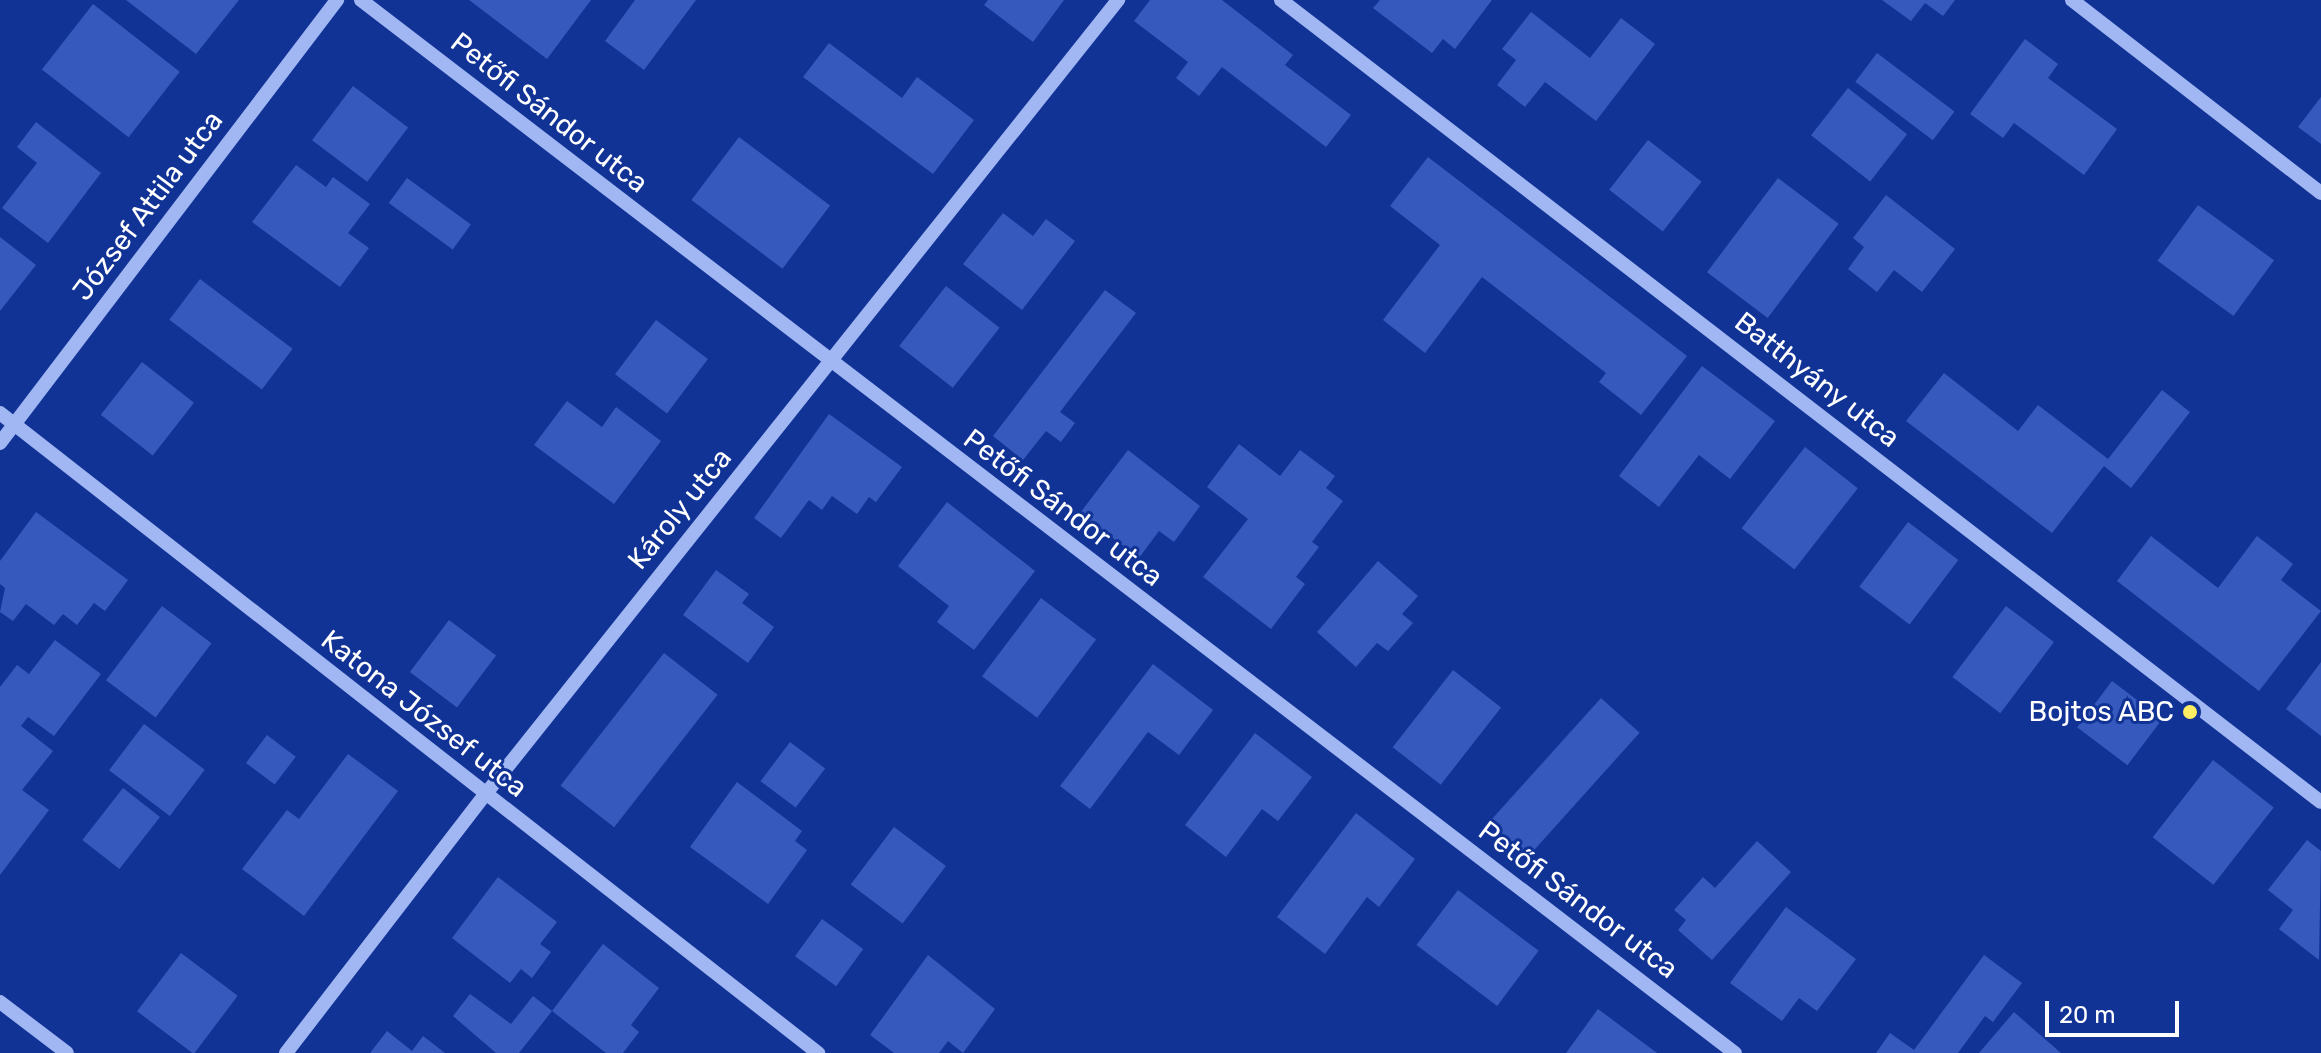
<!DOCTYPE html>
<meta charset="utf-8">
<style>
body{margin:0}
#map{position:relative;width:2321px;height:1053px;overflow:hidden;background:#123396;font-family:Rubik,sans-serif}
div>[style]{position:absolute}
.building>*{inset:0;background:#3559bc;transform-origin:0 0}
.minor>*{height:14px;margin:-7px;padding:0 7px;transform-origin:7px;border-radius:7px;background:#a1b7f3}
.dots>*{width:22px;height:22px;translate:-50% -50%;box-sizing:border-box;border:4px solid #123396;border-radius:50%}
span{translate:-50% -50%;white-space:nowrap;text-align:center;line-height:1.15;-webkit-text-stroke:6px #123396;paint-order:stroke}
.street-label{font-size:28px;color:#fff}
.poi-label{font-size:28px;color:#fff}
.right{translate:-100% -50%;text-align:right}
.scale{position:absolute;left:2045px;top:1001px;width:134px;height:36px;box-sizing:border-box;border:4px solid #fff;border-top:0;padding-left:10px;font-size:24px;line-height:28px;white-space:nowrap;color:#fff;-webkit-text-stroke:6px #123396;paint-order:stroke}
</style>
<div id="map">
<div class="building">
<div style="clip-path:polygon(126px 0,239px 0,196px 54px)"></div>
<div style="clip-path:polygon(469px 0,591px 0,547px 59px)"></div>
<div style="clip-path:polygon(635px 0,696px 0,644px 70px,605px 41px)"></div>
<div style="clip-path:polygon(988px 0,1064px 0,1033px 42px,984px 5px)"></div>
<div style="clip-path:polygon(1150px 0,1222px 0,1293px 55px,1285px 65px,1351px 115px,1326px 147px,1222px 67px,1199px 96px,1176px 78px,1188px 62px,1134px 21px)"></div>
<div style="clip-path:polygon(1380px 0,1492px 0,1455px 49px,1443px 39px,1432px 53px,1373px 8px)"></div>
<div style="clip-path:polygon(1882px 0,1955px 0,1943px 16px,1925px 3px,1911px 21px)"></div>
<div style="left:93px;top:4px;width:110px;height:83px;rotate:38deg"></div>
<div style="clip-path:polygon(1531px 12px,1590px 58px,1621px 18px,1655px 44px,1596px 121px,1545px 82px,1525px 107px,1497px 85px,1516px 60px,1502px 49px)"></div>
<div style="clip-path:polygon(2025px 39px,2058px 64px,2048px 78px,2117px 129px,2084px 175px,2014px 123px,2003px 138px,1970px 114px)"></div>
<div style="clip-path:polygon(829px 43px,902px 98px,917px 77px,974px 120px,933px 174px,803px 77px)"></div>
<div style="left:1877px;top:53px;width:97px;height:36px;rotate:37deg"></div>
<div style="left:353px;top:86px;width:69px;height:68px;rotate:37deg"></div>
<div style="left:1848px;top:88px;width:75px;height:60px;rotate:38deg"></div>
<div style="clip-path:polygon(2321px 97px,2321px 144px,2298px 127px)"></div>
<div style="clip-path:polygon(36px 122px,101px 173px,48px 243px,2px 208px,37px 163px,17px 147px)"></div>
<div style="left:739px;top:137px;width:114px;height:79px;rotate:37deg"></div>
<div style="left:1648px;top:140px;width:68px;height:63px;rotate:38deg"></div>
<div style="clip-path:polygon(1428px 157px,1687px 356px,1641px 415px,1599px 382px,1606px 373px,1482px 277px,1425px 353px,1383px 320px,1440px 245px,1390px 206px)"></div>
<div style="clip-path:polygon(296px 165px,326px 187px,333px 177px,370px 204px,348px 233px,369px 248px,340px 287px,252px 222px)"></div>
<div style="left:407px;top:178px;width:79px;height:31px;rotate:36deg"></div>
<div style="left:1778px;top:178px;width:76px;height:118px;rotate:37deg"></div>
<div style="clip-path:polygon(1886px 195px,1955px 249px,1922px 292px,1894px 270px,1877px 292px,1848px 269px,1864px 247px,1853px 238px)"></div>
<div style="left:2198px;top:205px;width:94px;height:69px;rotate:36deg"></div>
<div style="clip-path:polygon(1003px 213px,1033px 236px,1046px 219px,1075px 241px,1022px 310px,963px 264px)"></div>
<div style="clip-path:polygon(0 237px,36px 265px,0 311px)"></div>
<div style="left:200px;top:279px;width:116px;height:51px;rotate:37deg"></div>
<div style="left:946px;top:286px;width:68px;height:76px;rotate:38deg"></div>
<div style="clip-path:polygon(1105px 290px,1136px 313px,1060px 412px,1075px 423px,1061px 442px,1046px 431px,1023px 460px,993px 436px)"></div>
<div style="left:656px;top:320px;width:65px;height:68px;rotate:37deg"></div>
<div style="left:142px;top:362px;width:66px;height:67px;rotate:38deg"></div>
<div style="clip-path:polygon(1702px 366px,1775px 421px,1730px 479px,1699px 455px,1659px 507px,1619px 476px)"></div>
<div style="clip-path:polygon(1944px 373px,2018px 431px,2038px 405px,2108px 459px,2162px 390px,2190px 412px,2131px 488px,2104px 466px,2052px 533px,1906px 421px)"></div>
<div style="clip-path:polygon(567px 401px,602px 427px,616px 407px,661px 441px,614px 504px,534px 445px)"></div>
<div style="clip-path:polygon(829px 414px,902px 467px,876px 502px,869px 497px,857px 514px,832px 496px,822px 510px,809px 500px,781px 538px,754px 518px)"></div>
<div style="clip-path:polygon(1239px 444px,1280px 476px,1300px 450px,1335px 476px,1326px 488px,1343px 501px,1312px 542px,1319px 547px,1296px 577px,1305px 584px,1271px 629px,1203px 577px,1248px 519px,1207px 487px)"></div>
<div style="left:1805px;top:447px;width:67px;height:103px;rotate:38deg"></div>
<div style="clip-path:polygon(1128px 450px,1200px 506px,1174px 542px,1159px 531px,1139px 558px,1080px 513px)"></div>
<div style="clip-path:polygon(947px 502px,1035px 571px,974px 650px,937px 622px,949px 606px,898px 566px)"></div>
<div style="clip-path:polygon(36px 512px,128px 580px,105px 611px,94px 603px,77px 625px,63px 614px,54px 625px,26px 604px,13px 621px,0 612px,5px 588px,0 584px,0 561px)"></div>
<div style="left:1908px;top:522px;width:63px;height:81px;rotate:37deg"></div>
<div style="clip-path:polygon(2151px 536px,2218px 588px,2257px 536px,2293px 564px,2281px 580px,2321px 611px,2259px 691px,2117px 581px)"></div>
<div style="clip-path:polygon(1378px 561px,1418px 596px,1402px 614px,1413px 623px,1388px 651px,1377px 643px,1356px 667px,1317px 632px)"></div>
<div style="clip-path:polygon(716px 570px,749px 594px,742px 603px,774px 627px,748px 663px,683px 615px)"></div>
<div style="left:1041px;top:598px;width:69px;height:98px;rotate:37deg"></div>
<div style="left:162px;top:606px;width:62px;height:93px;rotate:37deg"></div>
<div style="left:2006px;top:606px;width:60px;height:89px;rotate:37deg"></div>
<div style="left:449px;top:620px;width:59px;height:65px;rotate:37deg"></div>
<div style="clip-path:polygon(55px 640px,101px 674px,54px 736px,28px 717px,21px 726px,53px 751px,22px 790px,49px 810px,0 875px,0 687px,17px 665px,29px 674px)"></div>
<div style="left:664px;top:653px;width:68px;height:168px;rotate:38deg"></div>
<div style="clip-path:polygon(2321px 662px,2321px 736px,2286px 709px)"></div>
<div style="clip-path:polygon(1153px 664px,1213px 710px,1179px 755px,1148px 732px,1090px 809px,1060px 786px)"></div>
<div style="left:1453px;top:670px;width:61px;height:98px;rotate:38deg"></div>
<div style="left:2112px;top:681px;width:63px;height:58px;rotate:37deg"></div>
<div style="left:1601px;top:698px;width:52px;height:167px;rotate:42deg"></div>
<div style="left:144px;top:724px;width:76px;height:58px;rotate:37deg"></div>
<div style="clip-path:polygon(1255px 733px,1312px 777px,1278px 821px,1262px 809px,1226px 857px,1185px 825px)"></div>
<div style="left:267px;top:735px;width:36px;height:35px;rotate:37deg"></div>
<div style="left:790px;top:742px;width:44px;height:49px;rotate:37deg"></div>
<div style="clip-path:polygon(348px 754px,398px 791px,304px 916px,242px 869px,287px 810px,299px 819px)"></div>
<div style="left:2213px;top:760px;width:77px;height:98px;rotate:38deg"></div>
<div style="clip-path:polygon(737px 782px,802px 831px,795px 841px,807px 850px,768px 904px,690px 847px)"></div>
<div style="left:123px;top:788px;width:47px;height:66px;rotate:38deg"></div>
<div style="clip-path:polygon(1356px 813px,1415px 859px,1379px 907px,1367px 897px,1325px 954px,1277px 917px)"></div>
<div style="left:894px;top:827px;width:65px;height:72px;rotate:37deg"></div>
<div style="clip-path:polygon(2307px 840px,2321px 851px,2319px 960px,2279px 929px,2293px 910px,2268px 890px)"></div>
<div style="clip-path:polygon(1757px 841px,1791px 872px,1712px 960px,1678px 930px,1686px 920px,1674px 910px,1703px 877px,1715px 888px)"></div>
<div style="clip-path:polygon(498px 877px,557px 922px,540px 944px,551px 952px,532px 978px,521px 969px,510px 983px,452px 938px)"></div>
<div style="left:1458px;top:890px;width:101px;height:69px;rotate:37deg"></div>
<div style="clip-path:polygon(1786px 907px,1856px 959px,1817px 1011px,1799px 998px,1782px 1021px,1730px 983px)"></div>
<div style="left:822px;top:919px;width:51px;height:46px;rotate:36deg"></div>
<div style="clip-path:polygon(603px 944px,659px 988px,631px 1025px,639px 1032px,623px 1053px,606px 1053px,552px 1011px)"></div>
<div style="left:181px;top:953px;width:71px;height:73px;rotate:37deg"></div>
<div style="clip-path:polygon(928px 955px,995px 1009px,963px 1053px,948px 1041px,939px 1053px,894px 1053px,870px 1035px)"></div>
<div style="clip-path:polygon(1984px 955px,2022px 983px,1993px 1022px,1985px 1016px,1958px 1053px,1876px 1053px,1890px 1033px,1914px 1050px)"></div>
<div style="clip-path:polygon(470px 994px,511px 1024px,533px 996px,552px 1011px,519px 1053px,496px 1053px,453px 1016px)"></div>
<div style="clip-path:polygon(1598px 1009px,1657px 1053px,1566px 1053px)"></div>
<div style="clip-path:polygon(2014px 1012px,2046px 1040px,2061px 1053px,1979px 1053px)"></div>
<div style="clip-path:polygon(387px 1031px,412px 1051px,423px 1036px,445px 1053px,370px 1053px)"></div>
</div>
<div class="minor">
<div style="left:361px;top:0;width:1731px;rotate:37.47deg"></div>
<div style="left:1281px;top:0;width:1313px;rotate:37.64deg"></div>
<div style="left:2072px;top:0;width:315px;rotate:37.8deg"></div>
<div style="left:0;top:413px;width:1039px;rotate:38.04deg"></div>
<div style="left:0;top:443px;width:557px;rotate:-52.74deg"></div>
<div style="left:0;top:1002px;width:84px;rotate:37.3deg"></div>
<div style="left:286px;top:1053px;width:324px;rotate:-52.4deg"></div>
<div style="left:484px;top:796px;width:1018px;rotate:-51.46deg"></div>
</div>
<div class="dots">
<div style="left:2190px;top:712px;background:#ffee63"></div>
</div>
<div class="street-label">
<span style="left:549px;top:113px;rotate:38deg">Petőfi Sándor utca</span>
<span style="left:148px;top:206px;rotate:-53deg">József Attila utca</span>
<span style="left:1817px;top:380px;rotate:38deg">Batthyány utca</span>
<span style="left:1063px;top:508px;rotate:37deg">Petőfi Sándor utca</span>
<span style="left:680px;top:509px;rotate:-51deg">Károly utca</span>
<span style="left:424px;top:714px;rotate:38deg">Katona József utca</span>
<span style="left:1578px;top:900px;rotate:37deg">Petőfi Sándor utca</span>
</div>
<div class="poi-label">
<span class="right" style="left:2174px;top:712px">Bojtos ABC</span>
</div>
<div class="scale">20 m</div>
</div>
